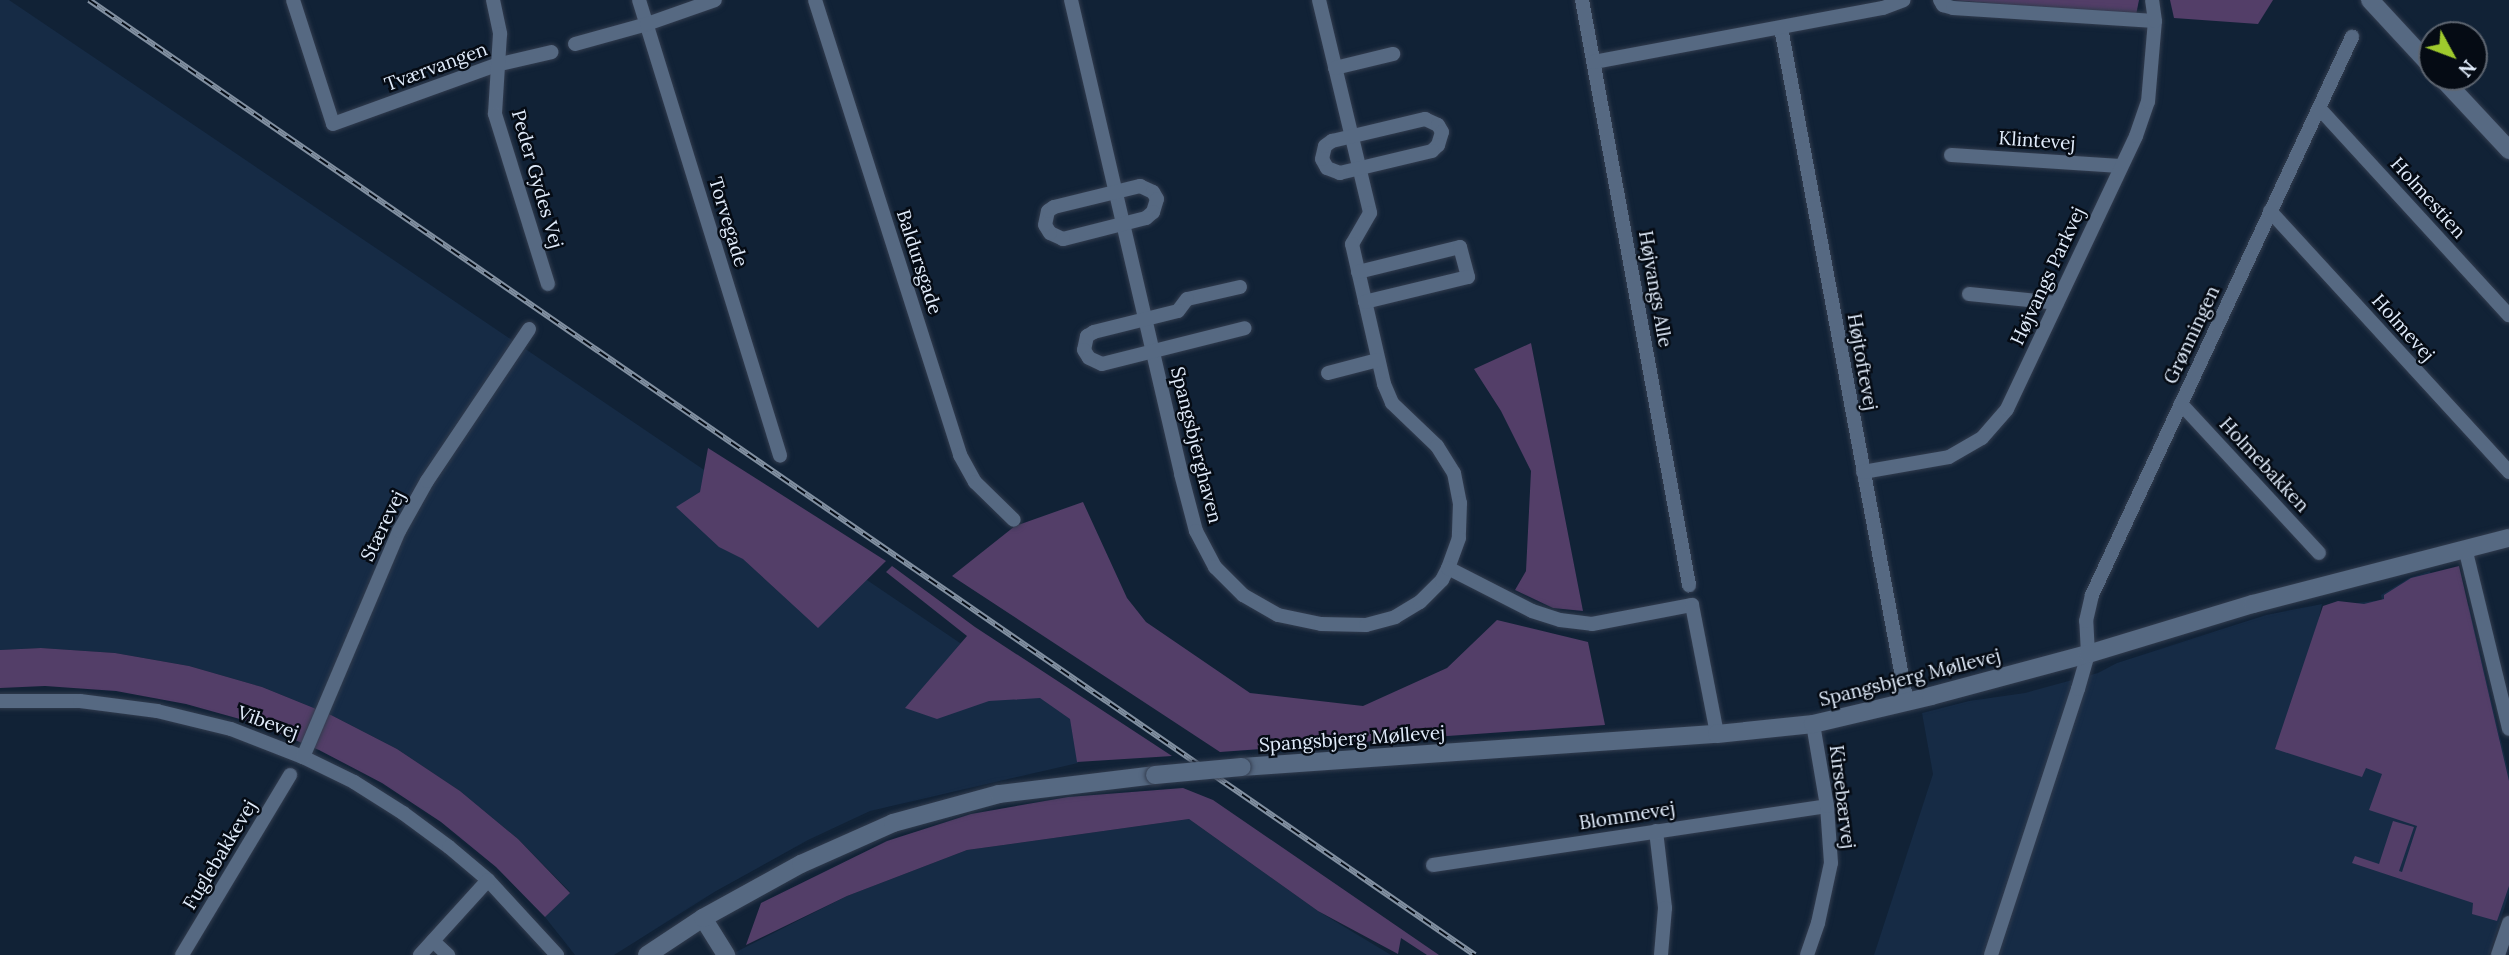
<!DOCTYPE html>
<meta charset="utf-8">
<style>
body{margin:0}
#map{position:relative;width:2509px;height:955px;overflow:hidden;background:#112236;font-family:Lora,serif}
div>[style]{position:absolute}
.built>*{inset:0;background:#162b45}
.green>*{inset:0;background:#533e68}
.roads{filter:drop-shadow(0 0 2px #323c4e) drop-shadow(0 0 2px #323c4e)}
.minor>*{height:14px;margin:-7px;padding:0 7px;transform-origin:7px;border-radius:7px;background:#566982}
.tertiary>*{height:18px;margin:-9px;padding:0 9px;transform-origin:9px;border-radius:9px;background:#566982}
.rail>*{height:6px;margin-top:-3px;transform-origin:0;background:repeating-linear-gradient(90deg,#050b14 0 10px,#8290a1 0 20px);box-sizing:border-box;border-block:2px solid #8290a1}
.bridges{filter:drop-shadow(0 0 2px #323c4e) drop-shadow(0 0 2px #323c4e)}
.tertiary-bridge>*{height:18px;margin:-9px;padding:0 9px;transform-origin:9px;border-radius:9px;background:#566982}
span{translate:-50% -50%;white-space:nowrap;text-align:center;line-height:1.15;-webkit-text-stroke:5px #050b14;paint-order:stroke}
.street-label{font-size:19px;color:#e1ecfb}
.north{position:absolute;left:2418px;top:21px;width:70px;height:70px;box-sizing:border-box;background:#050b14;border:2px solid #5d6570;border-radius:50%;rotate:131deg;font-size:19px;font-weight:700;line-height:28px;text-align:center;color:#e1ecfb}
.north::after{content:'';display:block;margin:auto;width:24px;height:32px;background:#9fca2d;clip-path:polygon(50% 0,100% 100%,50% 72%,0 100%)}
</style>
<div id="map">
<div class="built">
<div style="clip-path:polygon(0 0,9px 0,1071px 718px,1078px 763px,870px 811px,808px 840px,716px 891px,614px 955px,575px 955px,545px 917px,570px 892px,518px 839px,460px 791px,397px 749px,331px 715px,262px 687px,189px 666px,115px 653px,41px 648px,0 650px)"></div>
<div style="clip-path:polygon(2430px 571px,2440px 613px,2469px 606px,2509px 774px,2509px 894px,2489px 955px,1874px 955px,1933px 774px,1922px 713px,1969px 701px,2025px 693px,2098px 673px,2117px 663px,2266px 615px,2322px 604px,2319px 618px,2357px 603px,2382px 600px,2381px 595px,2409px 578px)"></div>
<div style="clip-path:polygon(1189px 819px,1318px 911px,1391px 955px,730px 955px,847px 896px,967px 850px)"></div>
</div>
<div class="green">
<div style="clip-path:polygon(1952px 0,2139px 0,2136px 15px)"></div>
<div style="clip-path:polygon(2170px 0,2273px 0,2258px 24px,2174px 18px)"></div>
<div style="clip-path:polygon(1531px 343px,1583px 611px,1553px 608px,1515px 590px,1526px 571px,1531px 471px,1501px 411px,1474px 369px)"></div>
<div style="clip-path:polygon(708px 448px,886px 561px,818px 628px,743px 559px,719px 547px,676px 507px,700px 492px)"></div>
<div style="clip-path:polygon(1083px 502px,1127px 598px,1146px 622px,1250px 693px,1363px 706px,1447px 668px,1497px 620px,1588px 642px,1605px 725px,1220px 752px,952px 576px,1015px 526px)"></div>
<div style="clip-path:polygon(892px 566px,975px 627px,1172px 756px,1077px 762px,1070px 719px,1040px 698px,989px 701px,937px 719px,905px 708px,967px 636px,886px 572px)"></div>
<div style="clip-path:polygon(2459px 566px,2509px 781px,2509px 886px,2497px 921px,2472px 914px,2473px 903px,2352px 863px,2355px 856px,2379px 864px,2393px 821px,2414px 827px,2399px 871px,2402px 872px,2417px 826px,2369px 810px,2382px 774px,2366px 768px,2362px 777px,2275px 749px,2323px 606px,2338px 601px,2364px 604px,2384px 599px,2384px 595px,2411px 578px)"></div>
<div style="clip-path:polygon(41px 648px,115px 653px,189px 666px,262px 687px,331px 715px,397px 749px,460px 791px,518px 839px,570px 893px,545px 917px,496px 867px,441px 822px,382px 783px,319px 750px,254px 723px,186px 704px,116px 691px,45px 686px,0 688px,0 650px)"></div>
<div style="clip-path:polygon(1183px 788px,1213px 800px,1439px 955px,1427px 955px,1401px 938px,1398px 954px,1318px 911px,1189px 819px,967px 850px,847px 896px,746px 945px,761px 903px,887px 841px,971px 814px,1068px 797px)"></div>
</div>
<div class="roads">
<div class="minor">
<div style="left:293px;top:0;width:130px;rotate:72.1deg"></div>
<div style="left:333px;top:124px;width:173px;rotate:-19.9deg"></div>
<div style="left:496px;top:65px;width:57px;rotate:-13.1deg"></div>
<div style="left:493px;top:0;width:35px;rotate:78deg"></div>
<div style="left:500px;top:34px;width:80px;rotate:93.6deg"></div>
<div style="left:495px;top:114px;width:178px;rotate:72.7deg"></div>
<div style="left:639px;top:0;width:477px;rotate:72.8deg"></div>
<div style="left:815px;top:0;width:478px;rotate:72.3deg"></div>
<div style="left:960px;top:455px;width:31px;rotate:61deg"></div>
<div style="left:975px;top:482px;width:54px;rotate:44.3deg"></div>
<div style="left:1071px;top:0;width:487px;rotate:76.9deg"></div>
<div style="left:1181px;top:474px;width:59px;rotate:75.3deg"></div>
<div style="left:1196px;top:531px;width:41px;rotate:62.2deg"></div>
<div style="left:1215px;top:567px;width:40px;rotate:45deg"></div>
<div style="left:1243px;top:595px;width:40px;rotate:29.7deg"></div>
<div style="left:1278px;top:615px;width:44px;rotate:11.8deg"></div>
<div style="left:1321px;top:624px;width:45px;rotate:1.3deg"></div>
<div style="left:1366px;top:625px;width:30px;rotate:-15deg"></div>
<div style="left:1395px;top:617px;width:29px;rotate:-31deg"></div>
<div style="left:1420px;top:602px;width:31px;rotate:-45deg"></div>
<div style="left:1442px;top:580px;width:13px;rotate:-63deg"></div>
<div style="left:1319px;top:0;width:219px;rotate:76.5deg"></div>
<div style="left:1370px;top:213px;width:36px;rotate:120deg"></div>
<div style="left:1352px;top:244px;width:144px;rotate:77.1deg"></div>
<div style="left:1384px;top:384px;width:21px;rotate:67deg"></div>
<div style="left:1392px;top:403px;width:62px;rotate:43.7deg"></div>
<div style="left:1437px;top:446px;width:32px;rotate:58deg"></div>
<div style="left:1454px;top:473px;width:31px;rotate:79deg"></div>
<div style="left:1460px;top:503px;width:35px;rotate:92deg"></div>
<div style="left:1459px;top:538px;width:32px;rotate:110deg"></div>
<div style="left:1448px;top:568px;width:94px;rotate:27.1deg"></div>
<div style="left:1532px;top:611px;width:29px;rotate:18deg"></div>
<div style="left:1560px;top:620px;width:32px;rotate:7deg"></div>
<div style="left:1592px;top:624px;width:102px;rotate:-10.8deg"></div>
<div style="left:1692px;top:605px;width:131px;rotate:79deg"></div>
<div style="left:1582px;top:0;width:595px;rotate:79.63deg"></div>
<div style="left:1940px;top:0;width:6px;rotate:59deg"></div>
<div style="left:1943px;top:5px;width:10px;rotate:17deg"></div>
<div style="left:1953px;top:8px;width:202px;rotate:3.7deg"></div>
<div style="left:1781px;top:28px;width:687px;rotate:79.43deg"></div>
<div style="left:575px;top:44px;width:75px;rotate:-15.5deg"></div>
<div style="left:647px;top:24px;width:72px;rotate:-19.4deg"></div>
<div style="left:1594px;top:62px;width:294px;rotate:-10.6deg"></div>
<div style="left:1883px;top:8px;width:22px;rotate:-21deg"></div>
<div style="left:1335px;top:68px;width:60px;rotate:-13.6deg"></div>
<div style="left:2319px;top:108px;width:281px;rotate:47.5deg"></div>
<div style="left:1425px;top:119px;width:14px;rotate:25deg"></div>
<div style="left:1438px;top:125px;width:8px;rotate:60deg"></div>
<div style="left:1442px;top:132px;width:14px;rotate:107deg"></div>
<div style="left:1438px;top:145px;width:8px;rotate:135deg"></div>
<div style="left:1432px;top:151px;width:95px;rotate:166.6deg"></div>
<div style="left:1340px;top:173px;width:14px;rotate:-159deg"></div>
<div style="left:1327px;top:168px;width:10px;rotate:-119deg"></div>
<div style="left:1322px;top:159px;width:13px;rotate:-77deg"></div>
<div style="left:1325px;top:146px;width:9px;rotate:-36deg"></div>
<div style="left:1332px;top:141px;width:96px;rotate:-13.3deg"></div>
<div style="left:1951px;top:155px;width:170px;rotate:3.7deg"></div>
<div style="left:1140px;top:186px;width:14px;rotate:25deg"></div>
<div style="left:1153px;top:192px;width:8px;rotate:60deg"></div>
<div style="left:1157px;top:199px;width:14px;rotate:107deg"></div>
<div style="left:1153px;top:212px;width:9px;rotate:139deg"></div>
<div style="left:1146px;top:218px;width:86px;rotate:165.8deg"></div>
<div style="left:1063px;top:239px;width:14px;rotate:-155deg"></div>
<div style="left:1050px;top:233px;width:9px;rotate:-122deg"></div>
<div style="left:1045px;top:225px;width:14px;rotate:-78deg"></div>
<div style="left:1048px;top:211px;width:7px;rotate:-34deg"></div>
<div style="left:1054px;top:207px;width:89px;rotate:-13.7deg"></div>
<div style="left:2270px;top:211px;width:354px;rotate:47.5deg"></div>
<div style="left:1358px;top:272px;width:105px;rotate:-13.8deg"></div>
<div style="left:1460px;top:247px;width:31px;rotate:75deg"></div>
<div style="left:1468px;top:277px;width:106px;rotate:166.4deg"></div>
<div style="left:1240px;top:287px;width:54px;rotate:167.2deg"></div>
<div style="left:1187px;top:299px;width:15px;rotate:127deg"></div>
<div style="left:1178px;top:311px;width:87px;rotate:166deg"></div>
<div style="left:1094px;top:332px;width:8px;rotate:150deg"></div>
<div style="left:1087px;top:336px;width:14px;rotate:102deg"></div>
<div style="left:1084px;top:350px;width:9px;rotate:58deg"></div>
<div style="left:1089px;top:358px;width:14px;rotate:25deg"></div>
<div style="left:1102px;top:364px;width:147px;rotate:-14.1deg"></div>
<div style="left:1969px;top:294px;width:88px;rotate:5.8deg"></div>
<div style="left:1328px;top:373px;width:52px;rotate:-14.6deg"></div>
<div style="left:2181px;top:404px;width:203px;rotate:47.2deg"></div>
<div style="left:1863px;top:472px;width:87px;rotate:-9.9deg"></div>
<div style="left:1949px;top:457px;width:38px;rotate:-30deg"></div>
<div style="left:1982px;top:438px;width:38px;rotate:-49deg"></div>
<div style="left:2007px;top:409px;width:302px;rotate:-64.7deg"></div>
<div style="left:2136px;top:136px;width:36px;rotate:-71deg"></div>
<div style="left:2148px;top:102px;width:81px;rotate:-85.1deg"></div>
<div style="left:2155px;top:21px;width:21px;rotate:-98deg"></div>
<div style="left:2465px;top:548px;width:186px;rotate:76.3deg"></div>
<div style="left:0;top:701px;width:80px"></div>
<div style="left:80px;top:701px;width:78px;rotate:7.4deg"></div>
<div style="left:157px;top:711px;width:76px;rotate:13.7deg"></div>
<div style="left:231px;top:729px;width:77px;rotate:21.3deg"></div>
<div style="left:303px;top:757px;width:57px;rotate:26.1deg"></div>
<div style="left:354px;top:782px;width:58px;rotate:32.3deg"></div>
<div style="left:403px;top:813px;width:57px;rotate:36.5deg"></div>
<div style="left:449px;top:847px;width:51px;rotate:40.2deg"></div>
<div style="left:488px;top:880px;width:102px;rotate:47.4deg"></div>
<div style="left:303px;top:757px;width:246px;rotate:-67deg"></div>
<div style="left:399px;top:531px;width:57px;rotate:-60.8deg"></div>
<div style="left:427px;top:481px;width:183px;rotate:-56.1deg"></div>
<div style="left:1656px;top:831px;width:78px;rotate:83.3deg"></div>
<div style="left:1665px;top:908px;width:47px;rotate:94.9deg"></div>
<div style="left:1433px;top:865px;width:398px;rotate:-8.5deg"></div>
<div style="left:433px;top:941px;width:21px;rotate:43deg"></div>
<div style="left:182px;top:955px;width:210px;rotate:-59deg"></div>
<div style="left:420px;top:955px;width:101px;rotate:-47.8deg"></div>
<div style="left:1807px;top:955px;width:34px;rotate:-71deg"></div>
<div style="left:1818px;top:923px;width:61px;rotate:-77.8deg"></div>
<div style="left:1831px;top:863px;width:57px;rotate:-94deg"></div>
<div style="left:1827px;top:806px;width:83px;rotate:-99.7deg"></div>
<div style="left:1991px;top:955px;width:280px;rotate:-71.9deg"></div>
<div style="left:2078px;top:689px;width:36px;rotate:-74deg"></div>
<div style="left:2088px;top:654px;width:33px;rotate:-93deg"></div>
<div style="left:2086px;top:621px;width:27px;rotate:-77deg"></div>
<div style="left:2092px;top:595px;width:616px;rotate:-65.02deg"></div>
<div style="left:2498px;top:955px;width:34px;rotate:-71deg"></div>
</div>
<div class="tertiary">
<div style="left:2370px;top:0;width:91px;rotate:47.2deg"></div>
<div style="left:2441px;top:77px;width:100px;rotate:47deg"></div>
<div style="left:1242px;top:767px;width:476px;rotate:-4deg"></div>
<div style="left:1717px;top:734px;width:97px;rotate:-5.9deg"></div>
<div style="left:1813px;top:724px;width:121px;rotate:-13.3deg"></div>
<div style="left:1931px;top:696px;width:163px;rotate:-15deg"></div>
<div style="left:2088px;top:654px;width:172px;rotate:-16.9deg"></div>
<div style="left:2253px;top:604px;width:264px;rotate:-14.5deg"></div>
<div style="left:703px;top:918px;width:44px;rotate:58.1deg"></div>
<div style="left:647px;top:955px;width:67px;rotate:-33.5deg"></div>
<div style="left:703px;top:918px;width:112px;rotate:-28.9deg"></div>
<div style="left:801px;top:864px;width:101px;rotate:-24deg"></div>
<div style="left:893px;top:823px;width:110px;rotate:-15.3deg"></div>
<div style="left:999px;top:794px;width:157px;rotate:-6.9deg"></div>
</div>
</div>
<div class="rail">
<div style="left:89px;top:0;width:1683px;rotate:34.57deg"></div>
</div>
<div class="bridges">
<div class="tertiary-bridge">
<div style="left:1155px;top:775px;width:87px;rotate:-5.3deg"></div>
</div>
</div>
<div class="street-label">
<span style="left:436px;top:67px;rotate:-20deg">Tværvangen</span>
<span style="left:2037px;top:141px;rotate:4deg">Klintevej</span>
<span style="left:537px;top:179px;rotate:74deg">Peder Gydes Vej</span>
<span style="left:2428px;top:198px;rotate:48deg">Holmestien</span>
<span style="left:728px;top:222px;rotate:73deg">Torvegade</span>
<span style="left:919px;top:262px;rotate:72deg">Baldursgade</span>
<span style="left:2048px;top:276px;rotate:-65deg">Højvangs Parkvej</span>
<span style="left:1655px;top:289px;rotate:80deg">Højvangs Alle</span>
<span style="left:2403px;top:328px;rotate:48deg">Holmevej</span>
<span style="left:2192px;top:335px;rotate:-65deg">Grønningen</span>
<span style="left:1862px;top:362px;rotate:80deg">Højtoftevej</span>
<span style="left:1196px;top:445px;rotate:76deg">Spangsbjerghaven</span>
<span style="left:2264px;top:465px;rotate:47deg">Holmebakken</span>
<span style="left:383px;top:526px;rotate:-64deg">Stærevej</span>
<span style="left:1910px;top:678px;rotate:-14deg">Spangsbjerg Møllevej</span>
<span style="left:268px;top:723px;rotate:20deg">Vibevej</span>
<span style="left:1352px;top:739px;rotate:-4deg">Spangsbjerg Møllevej</span>
<span style="left:1842px;top:797px;rotate:83deg">Kirsebærvej</span>
<span style="left:1627px;top:816px;rotate:-9deg">Blommevej</span>
<span style="left:220px;top:855px;rotate:-59deg">Fuglebakkevej</span>
</div>
<div class="north">N</div>
</div>
